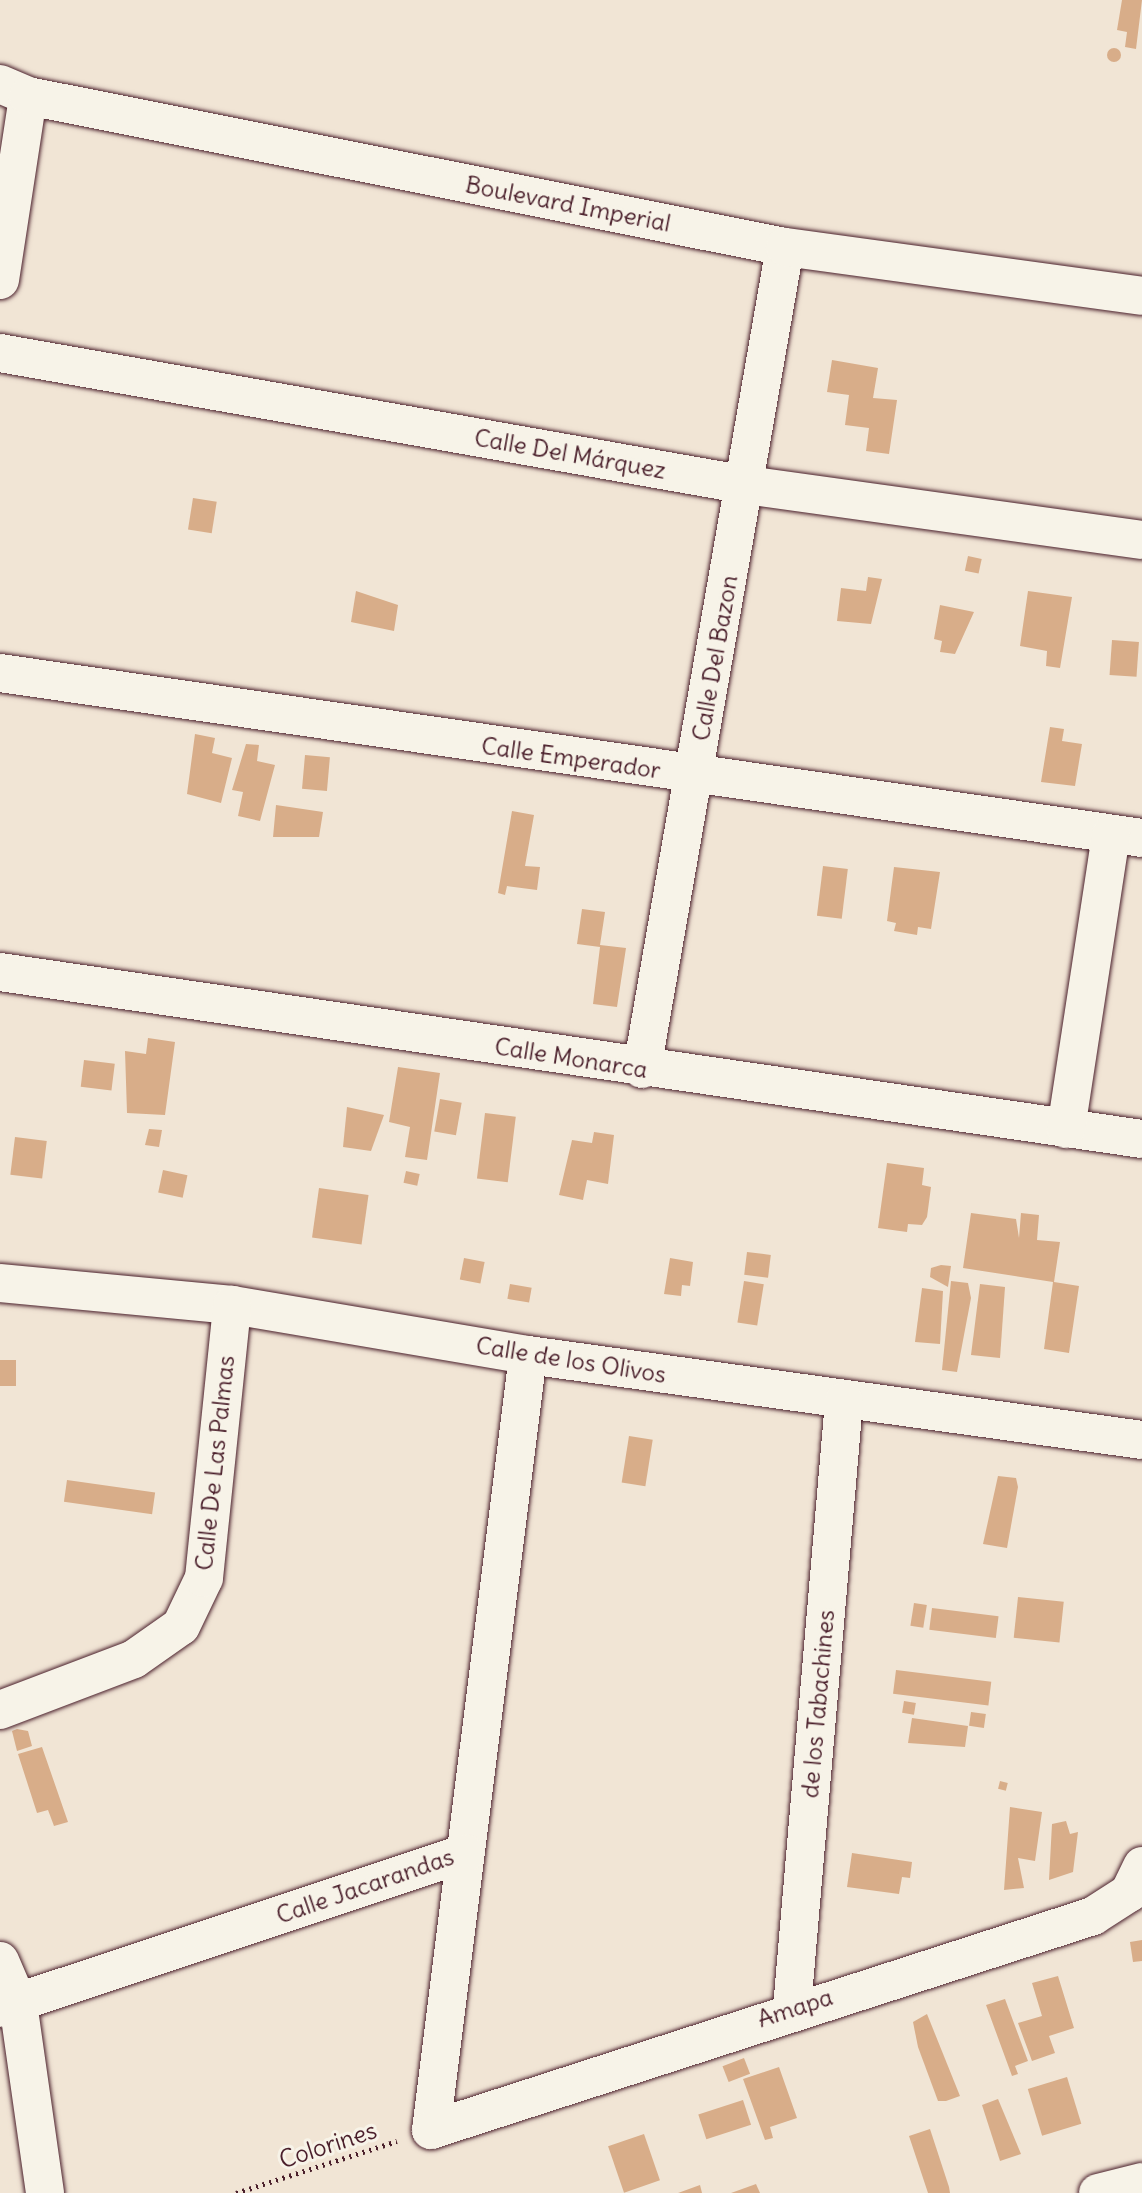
<!DOCTYPE html>
<meta charset="utf-8">
<style>
body{margin:0}
#map{position:relative;width:1142px;height:2193px;overflow:hidden;background:#f1e5d5;font-family:Delius,sans-serif}
div>[style]{position:absolute}
.building>*{inset:0;background:#d8ad89;transform-origin:0 0}
.round{border-radius:50%}
.path>*{height:4.5px;margin-top:-2.25px;transform-origin:0;background:repeating-linear-gradient(90deg,#4a1f2b 0 2px,transparent 0 7px)}
.roads{filter:drop-shadow(0 0 2px #4a1f2b) drop-shadow(0 0 2px #4a1f2b)}
.minor>*{height:38px;margin:-19px;padding:0 19px;transform-origin:19px;border-radius:19px;background:#f7f3e8}
.tertiary>*{height:38px;margin:-19px;padding:0 19px;transform-origin:19px;border-radius:19px;background:#f7f3e8}
span{translate:-50% -50%;white-space:nowrap;text-align:center;line-height:1.15;-webkit-text-stroke:6px #f7f3e8;paint-order:stroke}
.street-label{font-size:24px;color:#4a1f2b}
</style>
<div id="map">
<div class="building">
<div style="clip-path:polygon(1122px 0,1142px 0,1136px 49px,1125px 47px,1127px 32px,1117px 30px)"></div>
<div class="round" style="left:1107px;top:48px;width:14px;height:14px"></div>
<div style="clip-path:polygon(832px 360px,878px 368px,873px 398px,897px 400px,889px 454px,866px 451px,869px 428px,845px 425px,849px 395px,827px 392px)"></div>
<div style="left:193px;top:498px;width:24px;height:32px;rotate:9deg"></div>
<div style="left:968px;top:556px;width:14px;height:15px;rotate:12deg"></div>
<div style="clip-path:polygon(868px 577px,882px 579px,871px 624px,837px 621px,841px 588px,866px 591px)"></div>
<div style="clip-path:polygon(356px 591px,398px 605px,394px 631px,351px 622px)"></div>
<div style="clip-path:polygon(1028px 591px,1072px 597px,1060px 668px,1046px 666px,1047px 651px,1020px 646px)"></div>
<div style="clip-path:polygon(940px 605px,974px 612px,955px 654px,940px 652px,942px 641px,934px 639px)"></div>
<div style="left:1112px;top:640px;width:27px;height:35px;rotate:4deg"></div>
<div style="clip-path:polygon(1050px 727px,1064px 729px,1062px 741px,1082px 744px,1075px 786px,1041px 782px)"></div>
<div style="clip-path:polygon(195px 734px,215px 738px,212px 753px,232px 758px,221px 803px,187px 794px)"></div>
<div style="clip-path:polygon(246px 744px,259px 745px,257px 761px,275px 765px,260px 821px,238px 816px,243px 792px,232px 790px)"></div>
<div style="left:305px;top:755px;width:25px;height:34px;rotate:5deg"></div>
<div style="clip-path:polygon(276px 805px,323px 812px,319px 837px,273px 837px)"></div>
<div style="clip-path:polygon(512px 811px,534px 815px,525px 866px,540px 867px,537px 890px,507px 886px,505px 895px,498px 893px)"></div>
<div style="left:823px;top:866px;width:25px;height:50px;rotate:7deg"></div>
<div style="clip-path:polygon(894px 867px,940px 872px,931px 929px,918px 927px,917px 935px,894px 931px,896px 923px,887px 921px)"></div>
<div style="clip-path:polygon(582px 909px,605px 912px,600px 945px,626px 948px,617px 1007px,593px 1004px,600px 947px,577px 944px)"></div>
<div style="clip-path:polygon(148px 1038px,175px 1042px,165px 1115px,127px 1113px,125px 1051px,146px 1054px)"></div>
<div style="left:84px;top:1060px;width:31px;height:27px;rotate:7deg"></div>
<div style="clip-path:polygon(398px 1067px,440px 1073px,427px 1160px,405px 1157px,410px 1127px,389px 1122px)"></div>
<div style="left:440px;top:1099px;width:22px;height:33px;rotate:10deg"></div>
<div style="clip-path:polygon(347px 1107px,384px 1115px,371px 1151px,343px 1147px)"></div>
<div style="left:485px;top:1113px;width:31px;height:66px;rotate:7deg"></div>
<div style="clip-path:polygon(149px 1129px,162px 1130px,159px 1147px,145px 1145px)"></div>
<div style="clip-path:polygon(594px 1132px,614px 1135px,608px 1184px,587px 1180px,583px 1200px,559px 1195px,572px 1140px,592px 1143px)"></div>
<div style="left:15px;top:1137px;width:32px;height:38px;rotate:7deg"></div>
<div style="clip-path:polygon(887px 1163px,924px 1168px,922px 1185px,931px 1187px,927px 1217px,922px 1225px,908px 1224px,907px 1232px,878px 1228px)"></div>
<div style="left:163px;top:1170px;width:25px;height:23px;rotate:12deg"></div>
<div style="left:406px;top:1171px;width:14px;height:12px;rotate:12deg"></div>
<div style="left:319px;top:1188px;width:50px;height:50px;rotate:8deg"></div>
<div style="clip-path:polygon(971px 1213px,1016px 1219px,1019px 1238px,1021px 1213px,1039px 1215px,1037px 1240px,1060px 1242px,1054px 1282px,1079px 1286px,1069px 1353px,1044px 1349px,1053px 1282px,963px 1268px)"></div>
<div style="left:747px;top:1252px;width:24px;height:23px;rotate:7deg"></div>
<div style="left:464px;top:1258px;width:21px;height:22px;rotate:11deg"></div>
<div style="clip-path:polygon(670px 1258px,693px 1262px,690px 1286px,682px 1285px,681px 1296px,664px 1294px)"></div>
<div style="clip-path:polygon(941px 1265px,951px 1266px,948px 1287px,930px 1277px,931px 1268px)"></div>
<div style="left:744px;top:1281px;width:20px;height:42px;rotate:9deg"></div>
<div style="clip-path:polygon(951px 1281px,968px 1283px,971px 1298px,957px 1372px,942px 1370px)"></div>
<div style="left:510px;top:1284px;width:22px;height:15px;rotate:10deg"></div>
<div style="clip-path:polygon(980px 1284px,1005px 1287px,1000px 1358px,971px 1355px)"></div>
<div style="clip-path:polygon(922px 1288px,943px 1291px,940px 1344px,915px 1342px)"></div>
<div style="left:0;top:1360px;width:16px;height:26px"></div>
<div style="left:629px;top:1436px;width:24px;height:47px;rotate:9deg"></div>
<div style="clip-path:polygon(998px 1476px,1016px 1478px,1018px 1487px,1007px 1548px,983px 1544px)"></div>
<div style="left:67px;top:1480px;width:89px;height:22px;rotate:8deg"></div>
<div style="left:1018px;top:1597px;width:46px;height:41px;rotate:6deg"></div>
<div style="left:914px;top:1603px;width:13px;height:23px;rotate:9deg"></div>
<div style="left:932px;top:1608px;width:67px;height:22px;rotate:7deg"></div>
<div style="left:896px;top:1670px;width:96px;height:24px;rotate:7deg"></div>
<div style="left:904px;top:1701px;width:12px;height:12px;rotate:9deg"></div>
<div style="left:971px;top:1712px;width:15px;height:14px;rotate:8deg"></div>
<div style="clip-path:polygon(912px 1718px,968px 1726px,965px 1747px,908px 1743px)"></div>
<div style="clip-path:polygon(17px 1729px,28px 1731px,32px 1746px,17px 1751px,12px 1731px)"></div>
<div style="clip-path:polygon(42px 1747px,68px 1822px,54px 1826px,48px 1810px,37px 1813px,18px 1754px)"></div>
<div style="left:1000px;top:1781px;width:8px;height:8px;rotate:14deg"></div>
<div style="clip-path:polygon(1010px 1807px,1042px 1812px,1035px 1861px,1018px 1858px,1024px 1888px,1004px 1890px)"></div>
<div style="clip-path:polygon(1066px 1821px,1070px 1834px,1078px 1832px,1073px 1872px,1049px 1880px,1052px 1824px)"></div>
<div style="clip-path:polygon(852px 1853px,912px 1862px,910px 1878px,902px 1877px,899px 1894px,847px 1887px)"></div>
<div style="clip-path:polygon(1142px 1940px,1142px 1961px,1133px 1962px,1130px 1942px)"></div>
<div style="clip-path:polygon(1058px 1976px,1074px 2028px,1049px 2036px,1055px 2053px,1032px 2061px,1018px 2023px,1042px 2016px,1032px 1983px)"></div>
<div style="clip-path:polygon(1005px 1999px,1028px 2061px,1015px 2066px,1018px 2074px,1012px 2076px,986px 2005px)"></div>
<div style="clip-path:polygon(927px 2014px,960px 2096px,946px 2101px,938px 2101px,918px 2047px,913px 2022px)"></div>
<div style="left:744px;top:2058px;width:17px;height:23px;rotate:69deg"></div>
<div style="clip-path:polygon(779px 2067px,797px 2118px,770px 2127px,773px 2138px,765px 2140px,743px 2079px)"></div>
<div style="left:1067px;top:2077px;width:49px;height:41px;rotate:73deg"></div>
<div style="clip-path:polygon(998px 2099px,1021px 2154px,1000px 2161px,982px 2105px)"></div>
<div style="left:743px;top:2100px;width:26px;height:47px;rotate:72deg"></div>
<div style="clip-path:polygon(930px 2129px,949px 2187px,950px 2193px,928px 2193px,909px 2136px)"></div>
<div style="left:644px;top:2134px;width:49px;height:38px;rotate:71deg"></div>
<div style="clip-path:polygon(756px 2184px,760px 2193px,731px 2193px)"></div>
<div style="clip-path:polygon(700px 2185px,702px 2193px,678px 2193px)"></div>
</div>
<div class="path">
<div style="left:236px;top:2193px;width:169px;rotate:-17.9deg"></div>
</div>
<div class="roads">
<div class="minor">
<div style="left:0;top:280px;width:186px;rotate:-81.3deg"></div>
<div style="left:0;top:353px;width:758px;rotate:10.03deg"></div>
<div style="left:746px;top:485px;width:400px;rotate:7.9deg"></div>
<div style="left:0;top:673px;width:1154px;rotate:8.22deg"></div>
<div style="left:0;top:972px;width:1154px;rotate:8.32deg"></div>
<div style="left:642px;top:1069px;width:834px;rotate:-80.13deg"></div>
<div style="left:1066px;top:1129px;width:298px;rotate:-81.3deg"></div>
<div style="left:0;top:1283px;width:233px;rotate:5.4deg"></div>
<div style="left:232px;top:1305px;width:300px;rotate:9.6deg"></div>
<div style="left:528px;top:1355px;width:620px;rotate:7.88deg"></div>
<div style="left:528px;top:1355px;width:781px;rotate:97.13deg"></div>
<div style="left:431px;top:2130px;width:696px;rotate:-17.91deg"></div>
<div style="left:1093px;top:1916px;width:43px;rotate:-32.6deg"></div>
<div style="left:1129px;top:1893px;width:30px;rotate:-64deg"></div>
<div style="left:0;top:1710px;width:143px;rotate:-20.8deg"></div>
<div style="left:134px;top:1659px;width:57px;rotate:-35.1deg"></div>
<div style="left:181px;top:1626px;width:53px;rotate:-64.4deg"></div>
<div style="left:204px;top:1578px;width:274px;rotate:-84.1deg"></div>
<div style="left:0;top:1961px;width:46px;rotate:66.8deg"></div>
<div style="left:18px;top:2003px;width:192px;rotate:81.9deg"></div>
<div style="left:0;top:2008px;width:490px;rotate:-18.4deg"></div>
<div style="left:792px;top:2008px;width:609px;rotate:-85.1deg"></div>
<div style="left:1098px;top:2193px;width:45px;rotate:-14deg"></div>
</div>
<div class="tertiary">
<div style="left:0;top:84px;width:30px;rotate:23deg"></div>
<div style="left:28px;top:96px;width:772px;rotate:11.28deg"></div>
<div style="left:785px;top:247px;width:360px;rotate:7.8deg"></div>
</div>
</div>
<div class="street-label">
<span style="left:568px;top:204px;rotate:11deg">Boulevard Imperial</span>
<span style="left:570px;top:454px;rotate:10deg">Calle Del Márquez</span>
<span style="left:715px;top:658px;rotate:-80deg">Calle Del Bazon</span>
<span style="left:571px;top:758px;rotate:8deg">Calle Emperador</span>
<span style="left:571px;top:1058px;rotate:9deg">Calle Monarca</span>
<span style="left:571px;top:1360px;rotate:9deg">Calle de los Olivos</span>
<span style="left:215px;top:1463px;rotate:-84deg">Calle De Las Palmas</span>
<span style="left:818px;top:1704px;rotate:-85deg">de los Tabachines</span>
<span style="left:365px;top:1886px;rotate:-19deg">Calle Jacarandas</span>
<span style="left:795px;top:2008px;rotate:-18deg">Amapa</span>
<span style="left:328px;top:2145px;rotate:-18deg">Colorines</span>
</div>
</div>
